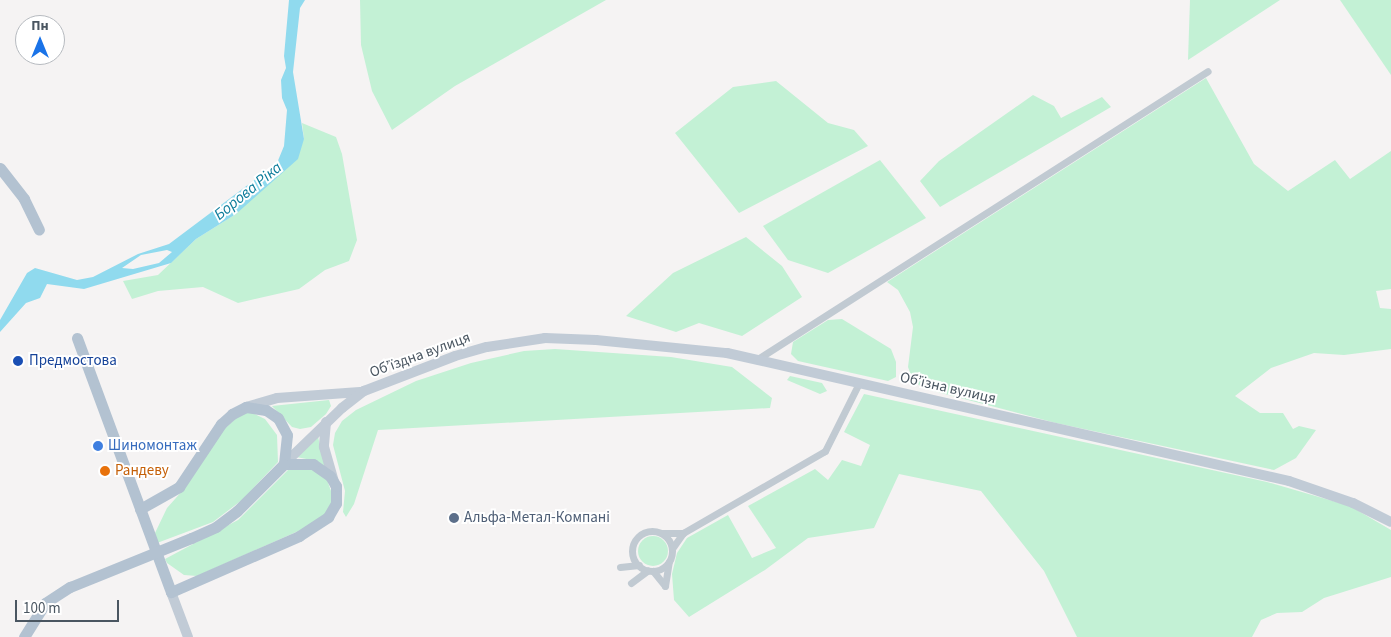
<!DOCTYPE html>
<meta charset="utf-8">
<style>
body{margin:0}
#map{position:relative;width:1391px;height:637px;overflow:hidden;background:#f5f3f3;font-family:"Source Sans 3",sans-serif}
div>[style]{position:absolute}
.green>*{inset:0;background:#c3f1d5}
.round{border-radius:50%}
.water>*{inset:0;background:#90daee}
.street>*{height:7px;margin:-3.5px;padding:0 3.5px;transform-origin:3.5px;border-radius:3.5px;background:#c1cad2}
.street>.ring{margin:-3.5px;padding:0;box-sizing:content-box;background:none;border:7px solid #c1cad2;border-radius:50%}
.secondary>*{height:10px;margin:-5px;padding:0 5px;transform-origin:5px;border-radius:5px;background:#c1cbd6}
.primary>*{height:11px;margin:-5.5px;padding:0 5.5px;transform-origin:5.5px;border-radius:5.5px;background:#b3c2d1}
.primary-bridge>*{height:11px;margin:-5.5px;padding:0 5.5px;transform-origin:5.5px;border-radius:5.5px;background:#b3c2d1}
.dots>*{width:14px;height:14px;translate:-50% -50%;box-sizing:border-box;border:2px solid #fff;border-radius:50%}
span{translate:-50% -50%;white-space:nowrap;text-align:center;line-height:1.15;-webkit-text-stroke:4px #fff;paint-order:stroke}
.street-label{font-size:15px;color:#4a5661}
.transit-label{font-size:15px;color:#164399}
.left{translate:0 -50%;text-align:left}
.shop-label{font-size:15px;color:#366cbe}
.food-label{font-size:15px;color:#c56008}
.service-label{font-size:15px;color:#4e5e75}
.water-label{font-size:16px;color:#0c7c9b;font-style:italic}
.north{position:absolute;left:15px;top:15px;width:50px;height:50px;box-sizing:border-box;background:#fff;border:1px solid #b7bbc0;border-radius:50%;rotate:0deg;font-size:14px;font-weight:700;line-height:20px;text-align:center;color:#4a5661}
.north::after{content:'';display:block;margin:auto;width:18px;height:22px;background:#1a73e8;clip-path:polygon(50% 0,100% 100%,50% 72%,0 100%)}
.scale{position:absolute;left:15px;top:600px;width:104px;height:22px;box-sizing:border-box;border:2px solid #4a5661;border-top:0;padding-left:6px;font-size:15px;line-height:18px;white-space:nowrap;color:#4a5661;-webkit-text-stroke:4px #fff;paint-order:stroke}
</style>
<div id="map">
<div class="green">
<div style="clip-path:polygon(360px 0,606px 0,455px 86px,392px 130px,372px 91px,361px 45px)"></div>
<div style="clip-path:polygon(1190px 0,1280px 0,1188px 60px)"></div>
<div style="clip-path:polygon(1340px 0,1391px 0,1391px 75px)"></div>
<div style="clip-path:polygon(1206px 78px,1254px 164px,1288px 191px,1335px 160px,1350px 179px,1391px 151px,1391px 289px,1376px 291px,1380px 308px,1391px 309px,1391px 349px,1344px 355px,1314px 353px,1271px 368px,1235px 396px,1260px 413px,1283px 413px,1293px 429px,1299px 426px,1316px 430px,1296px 458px,1274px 470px,1056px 423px,922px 388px,912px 378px,908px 367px,913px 327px,910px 312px,898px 290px,887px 282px)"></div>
<div style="clip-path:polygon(776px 81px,828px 123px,854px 130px,868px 146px,739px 213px,675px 133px,733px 87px)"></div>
<div style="clip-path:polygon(1033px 95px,1054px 106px,1061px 118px,1102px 97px,1111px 107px,940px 207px,920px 181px,939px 161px)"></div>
<div style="clip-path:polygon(302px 123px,336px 137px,342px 154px,357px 240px,349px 261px,325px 270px,299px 289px,238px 303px,203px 287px,158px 291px,132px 299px,123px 281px,158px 275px,196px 239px,236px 214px,304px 139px)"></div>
<div style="clip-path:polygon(880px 160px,926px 218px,828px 273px,788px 260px,763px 226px)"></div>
<div style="clip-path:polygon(746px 237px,782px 266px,802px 297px,742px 336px,699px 323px,676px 332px,626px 316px,673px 273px)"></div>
<div style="clip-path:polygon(842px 319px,891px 349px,896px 362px,896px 377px,888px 381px,798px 361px,791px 354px,793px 342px,828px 320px)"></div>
<div style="clip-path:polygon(555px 349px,671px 357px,732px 367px,772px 398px,770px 408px,378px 430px,354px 504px,346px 517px,343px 512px,345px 491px,333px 445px,335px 433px,342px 421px,356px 410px,416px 381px,471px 363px,524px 351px)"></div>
<div style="clip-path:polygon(790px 376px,822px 383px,827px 391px,820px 394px,787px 380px)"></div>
<div style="clip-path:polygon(864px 394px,1267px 482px,1350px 506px,1391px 530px,1391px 577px,1324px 598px,1302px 612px,1277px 613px,1261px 620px,1252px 637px,1077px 637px,1044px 571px,981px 491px,899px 474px,874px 528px,808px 538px,765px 570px,689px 617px,674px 600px,672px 574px,677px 553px,687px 538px,728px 515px,752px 558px,776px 548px,748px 506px,815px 469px,828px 480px,842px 460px,861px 466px,870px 445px,844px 432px)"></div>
<div style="clip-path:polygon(329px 400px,331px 406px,326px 414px,311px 427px,300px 429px,292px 427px,272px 406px)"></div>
<div style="clip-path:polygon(250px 412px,265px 419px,277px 435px,278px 462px,242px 500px,213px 522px,157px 543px,155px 533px,167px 508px,183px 490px,221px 432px,242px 413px)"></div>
<div style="clip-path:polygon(318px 436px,320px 446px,330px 471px,317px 461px,296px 457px)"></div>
<div style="clip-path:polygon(309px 467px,327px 480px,334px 499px,321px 521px,197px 576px,184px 575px,167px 563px,165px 559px,238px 520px,289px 469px)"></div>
<div class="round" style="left:638px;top:536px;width:30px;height:30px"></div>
</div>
<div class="water">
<div style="clip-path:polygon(evenodd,289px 0,305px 0,300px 8px,293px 72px,304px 139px,298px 159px,236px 214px,196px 239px,171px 263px,84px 289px,47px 284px,40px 298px,26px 303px,0 332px,0 320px,27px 273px,35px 268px,77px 280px,93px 277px,138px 254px,169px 244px,277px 163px,284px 146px,287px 110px,282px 98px,281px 80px,286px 68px,284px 56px,289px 0,167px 250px,172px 252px,159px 263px,133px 269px,122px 268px,141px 255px,167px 250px)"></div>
</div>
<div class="street">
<div style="left:756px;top:360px;width:536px;rotate:-32.59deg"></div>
<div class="ring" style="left:632px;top:531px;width:33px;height:33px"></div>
<div style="left:662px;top:533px;width:21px"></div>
<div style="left:683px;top:533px;width:19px;rotate:125deg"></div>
<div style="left:683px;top:533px;width:164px;rotate:-30deg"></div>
<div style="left:825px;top:451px;width:76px;rotate:-63.4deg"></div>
<div style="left:620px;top:567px;width:19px;rotate:-6deg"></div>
<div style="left:653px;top:571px;width:19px;rotate:51deg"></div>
<div style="left:665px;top:586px;width:24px;rotate:-81deg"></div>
<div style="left:631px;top:583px;width:21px;rotate:-37deg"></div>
</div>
<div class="secondary">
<div style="left:246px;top:407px;width:32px;rotate:-16deg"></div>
<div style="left:277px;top:398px;width:83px;rotate:-4.1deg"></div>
<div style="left:326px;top:422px;width:25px;rotate:95deg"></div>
<div style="left:324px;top:447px;width:40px;rotate:74deg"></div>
<div style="left:284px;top:464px;width:81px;rotate:-44deg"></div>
<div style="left:342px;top:408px;width:28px;rotate:-38deg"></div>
<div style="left:364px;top:391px;width:97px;rotate:-21deg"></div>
<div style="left:455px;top:356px;width:33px;rotate:-16deg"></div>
<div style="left:487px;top:347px;width:59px;rotate:-8.8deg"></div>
<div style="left:545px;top:338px;width:51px;rotate:2.2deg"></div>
<div style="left:596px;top:340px;width:132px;rotate:5.7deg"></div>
<div style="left:727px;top:353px;width:576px;rotate:12.83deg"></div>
<div style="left:1289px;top:481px;width:68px;rotate:19deg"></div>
<div style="left:1353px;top:503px;width:42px;rotate:26.6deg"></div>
<div style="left:171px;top:592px;width:48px;rotate:69.3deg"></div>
</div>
<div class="primary">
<div style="left:0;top:168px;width:39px;rotate:52deg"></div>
<div style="left:24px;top:199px;width:34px;rotate:64deg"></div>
<div style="left:77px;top:338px;width:271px;rotate:69.7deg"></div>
<div style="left:171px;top:592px;width:140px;rotate:-23.6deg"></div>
<div style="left:299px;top:536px;width:35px;rotate:-33deg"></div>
<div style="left:328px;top:517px;width:16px;rotate:-60deg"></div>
<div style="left:336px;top:503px;width:17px;rotate:-90deg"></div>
<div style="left:336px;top:486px;width:12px;rotate:-121deg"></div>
<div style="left:330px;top:476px;width:21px;rotate:-145deg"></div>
<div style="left:313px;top:464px;width:29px;rotate:180deg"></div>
<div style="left:140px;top:509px;width:45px;rotate:-29.4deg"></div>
<div style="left:179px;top:487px;width:76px;rotate:-56.3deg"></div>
<div style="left:221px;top:424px;width:15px;rotate:-42deg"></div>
<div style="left:232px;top:414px;width:16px;rotate:-27deg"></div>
<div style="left:246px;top:407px;width:20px;rotate:9deg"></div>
<div style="left:266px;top:410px;width:14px;rotate:34deg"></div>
<div style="left:278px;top:418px;width:19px;rotate:62deg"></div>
<div style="left:287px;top:435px;width:29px;rotate:96deg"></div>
<div style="left:284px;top:464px;width:66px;rotate:135deg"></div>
<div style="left:237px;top:511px;width:26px;rotate:143deg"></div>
<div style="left:216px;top:527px;width:27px;rotate:156deg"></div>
<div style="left:24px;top:637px;width:40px;rotate:-58deg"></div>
<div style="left:45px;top:603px;width:30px;rotate:-33deg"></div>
</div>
<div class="primary-bridge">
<div style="left:70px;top:587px;width:131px;rotate:-22deg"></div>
</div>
<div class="dots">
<div style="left:18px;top:361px;background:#1a4fb4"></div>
<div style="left:98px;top:446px;background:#3f7fe0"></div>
<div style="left:105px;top:471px;background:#e8710a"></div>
<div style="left:454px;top:518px;background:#5c6f8a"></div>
</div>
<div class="street-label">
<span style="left:420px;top:355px;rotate:-20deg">Об’їздна вулиця</span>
<span style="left:948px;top:388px;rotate:13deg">Об’їзна вулиця</span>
</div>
<div class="transit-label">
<span class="left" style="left:29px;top:361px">Предмостова</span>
</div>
<div class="shop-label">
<span class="left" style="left:108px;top:446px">Шиномонтаж</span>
</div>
<div class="food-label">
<span class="left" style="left:115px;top:471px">Рандеву</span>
</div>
<div class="service-label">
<span class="left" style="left:464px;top:518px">Альфа-Метал-Компані</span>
</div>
<div class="water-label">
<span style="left:248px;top:191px;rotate:-39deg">Борова Ріка</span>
</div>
<div class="north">Пн</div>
<div class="scale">100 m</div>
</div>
